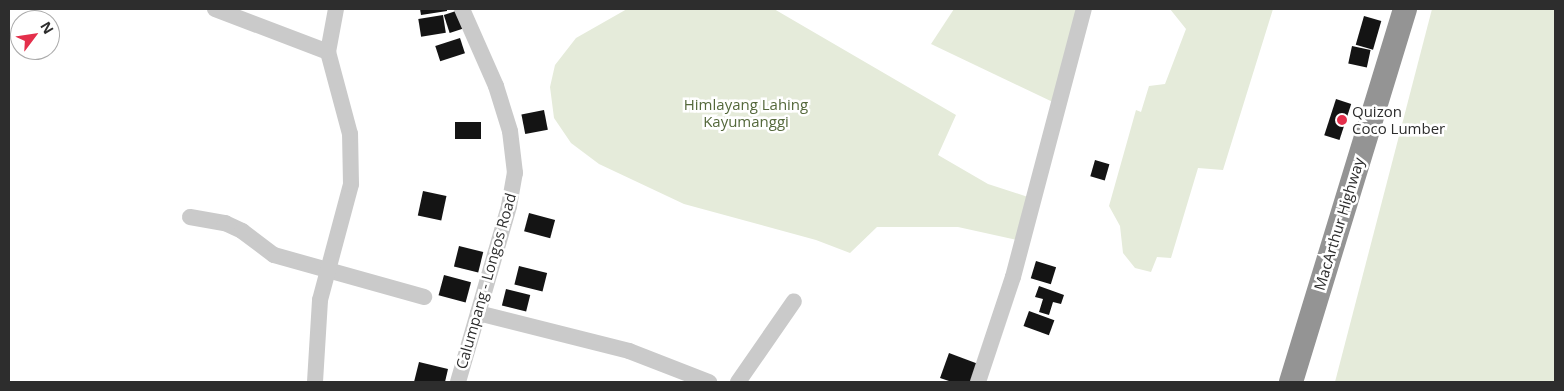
<!DOCTYPE html>
<style>
body{margin:0}
#map{position:relative;width:1564px;height:391px;overflow:hidden;background:#fff;font-family:"Open Sans",sans-serif}
div>[style]{position:absolute}
.green>*{inset:0;background:#e5ebda}
.building>*{inset:0;background:#141414;transform-origin:0 0}
.minor>*{height:16px;margin:-8px;padding:0 8px;transform-origin:8px;border-radius:8px;background:#cacaca}
.highway>*{height:24px;margin:-12px;padding:0 12px;transform-origin:12px;border-radius:12px;background:#949494}
.dots>*{width:14px;height:14px;translate:-50% -50%;box-sizing:border-box;border:2px solid #fff;border-radius:50%}
span{translate:-50% -50%;white-space:nowrap;text-align:center;line-height:1.15;-webkit-text-stroke:5px #fff;paint-order:stroke}
.park-label{font-size:15px;color:#54683b}
.poi-label{font-size:15px;color:#2d2d2d}
.left{translate:0 -50%;text-align:left}
.street-label{font-size:15px;color:#2d2d2d}
.frame{position:absolute;inset:0;border:10px solid #2d2d2d;pointer-events:none}
.north{position:absolute;left:10px;top:10px;width:50px;height:50px;box-sizing:border-box;background:#fff;border:1px solid #ababab;border-radius:50%;rotate:59deg;font-size:14px;font-weight:700;line-height:20px;text-align:center;color:#2d2d2d}
.north::after{content:'';display:block;margin:auto;width:18px;height:22px;background:#e42f4b;clip-path:polygon(50% 0,100% 100%,50% 72%,0 100%)}
</style>
<div id="map">
<div class="green">
<div style="clip-path:polygon(627px 9px,774px 9px,956px 115px,938px 155px,988px 184px,1031px 198px,1017px 240px,958px 227px,877px 227px,850px 253px,816px 240px,684px 204px,599px 164px,571px 143px,554px 118px,550px 87px,555px 65px,576px 38px)"></div>
<div style="clip-path:polygon(954px 9px,1082px 9px,1057px 104px,931px 44px)"></div>
<div style="clip-path:polygon(1170px 9px,1273px 9px,1223px 170px,1198px 168px,1171px 258px,1157px 257px,1151px 272px,1135px 268px,1123px 253px,1120px 226px,1109px 206px,1136px 110px,1141px 112px,1149px 86px,1165px 84px,1186px 29px)"></div>
<div style="clip-path:polygon(1432px 9px,1555px 9px,1555px 382px,1335px 382px)"></div>
</div>
<div class="building">
<div style="clip-path:polygon(420px 9px,447px 9px,447px 11px,421px 15px)"></div>
<div style="left:459px;top:10px;width:19px;height:16px;rotate:72deg"></div>
<div style="left:443px;top:15px;width:18px;height:25px;rotate:81deg"></div>
<div style="left:1364px;top:16px;width:18px;height:30px;rotate:16deg"></div>
<div style="left:460px;top:38px;width:16px;height:26px;rotate:72deg"></div>
<div style="left:1352px;top:46px;width:19px;height:18px;rotate:12deg"></div>
<div style="left:1336px;top:99px;width:16px;height:38px;rotate:18deg"></div>
<div style="left:544px;top:110px;width:20px;height:23px;rotate:79deg"></div>
<div style="left:455px;top:122px;width:26px;height:17px"></div>
<div style="left:1095px;top:160px;width:15px;height:17px;rotate:16deg"></div>
<div style="left:423px;top:191px;width:24px;height:25px;rotate:12deg"></div>
<div style="left:529px;top:213px;width:27px;height:19px;rotate:15deg"></div>
<div style="left:459px;top:246px;width:25px;height:21px;rotate:14deg"></div>
<div style="left:1036px;top:261px;width:21px;height:18px;rotate:17deg"></div>
<div style="left:519px;top:266px;width:29px;height:19px;rotate:14deg"></div>
<div style="left:444px;top:275px;width:28px;height:21px;rotate:15deg"></div>
<div style="clip-path:polygon(1039px 286px,1064px 295px,1061px 304px,1053px 302px,1049px 315px,1039px 312px,1043px 299px,1035px 297px)"></div>
<div style="left:506px;top:289px;width:25px;height:17px;rotate:14deg"></div>
<div style="left:1029px;top:311px;width:27px;height:16px;rotate:20deg"></div>
<div style="clip-path:polygon(949px 353px,981px 365px,975px 382px,952px 382px,940px 378px)"></div>
<div style="clip-path:polygon(419px 362px,448px 369px,445px 382px,414px 382px)"></div>
</div>
<div class="minor">
<div style="left:215px;top:9px;width:121px;rotate:20.8deg"></div>
<div style="left:190px;top:217px;width:36px;rotate:10deg"></div>
<div style="left:225px;top:223px;width:19px;rotate:25deg"></div>
<div style="left:242px;top:231px;width:40px;rotate:37deg"></div>
<div style="left:274px;top:255px;width:156px;rotate:15.6deg"></div>
<div style="left:478px;top:313px;width:156px;rotate:14.1deg"></div>
<div style="left:629px;top:351px;width:86px;rotate:21.2deg"></div>
<div style="left:315px;top:382px;width:82px;rotate:-86.5deg"></div>
<div style="left:320px;top:300px;width:120px;rotate:-75deg"></div>
<div style="left:351px;top:184px;width:50px;rotate:-91.1deg"></div>
<div style="left:350px;top:134px;width:85px;rotate:-105deg"></div>
<div style="left:328px;top:52px;width:44px;rotate:-79.5deg"></div>
<div style="left:458px;top:382px;width:183px;rotate:-73.8deg"></div>
<div style="left:509px;top:206px;width:34px;rotate:-80deg"></div>
<div style="left:515px;top:173px;width:42px;rotate:-96.8deg"></div>
<div style="left:510px;top:131px;width:47px;rotate:-107.3deg"></div>
<div style="left:496px;top:86px;width:84px;rotate:-113.8deg"></div>
<div style="left:738px;top:382px;width:98px;rotate:-55.3deg"></div>
<div style="left:978px;top:382px;width:111px;rotate:-71.6deg"></div>
<div style="left:1013px;top:277px;width:277px;rotate:-75.2deg"></div>
</div>
<div class="highway">
<div style="left:1291px;top:382px;width:390px;rotate:-73deg"></div>
</div>
<div class="dots">
<div style="left:1342px;top:120px;background:#e42f4b"></div>
</div>
<div class="park-label">
<span style="left:746px;top:113px">Himlayang Lahing<br>Kayumanggi</span>
</div>
<div class="poi-label">
<span class="left" style="left:1352px;top:120px">Quizon<br>Coco Lumber</span>
</div>
<div class="street-label">
<span style="left:1339px;top:224px;rotate:-73deg">MacArthur Highway</span>
<span style="left:486px;top:281px;rotate:-74deg">Calumpang - Longos Road</span>
</div>
<div class="frame"></div>
<div class="north">N</div>
</div>
